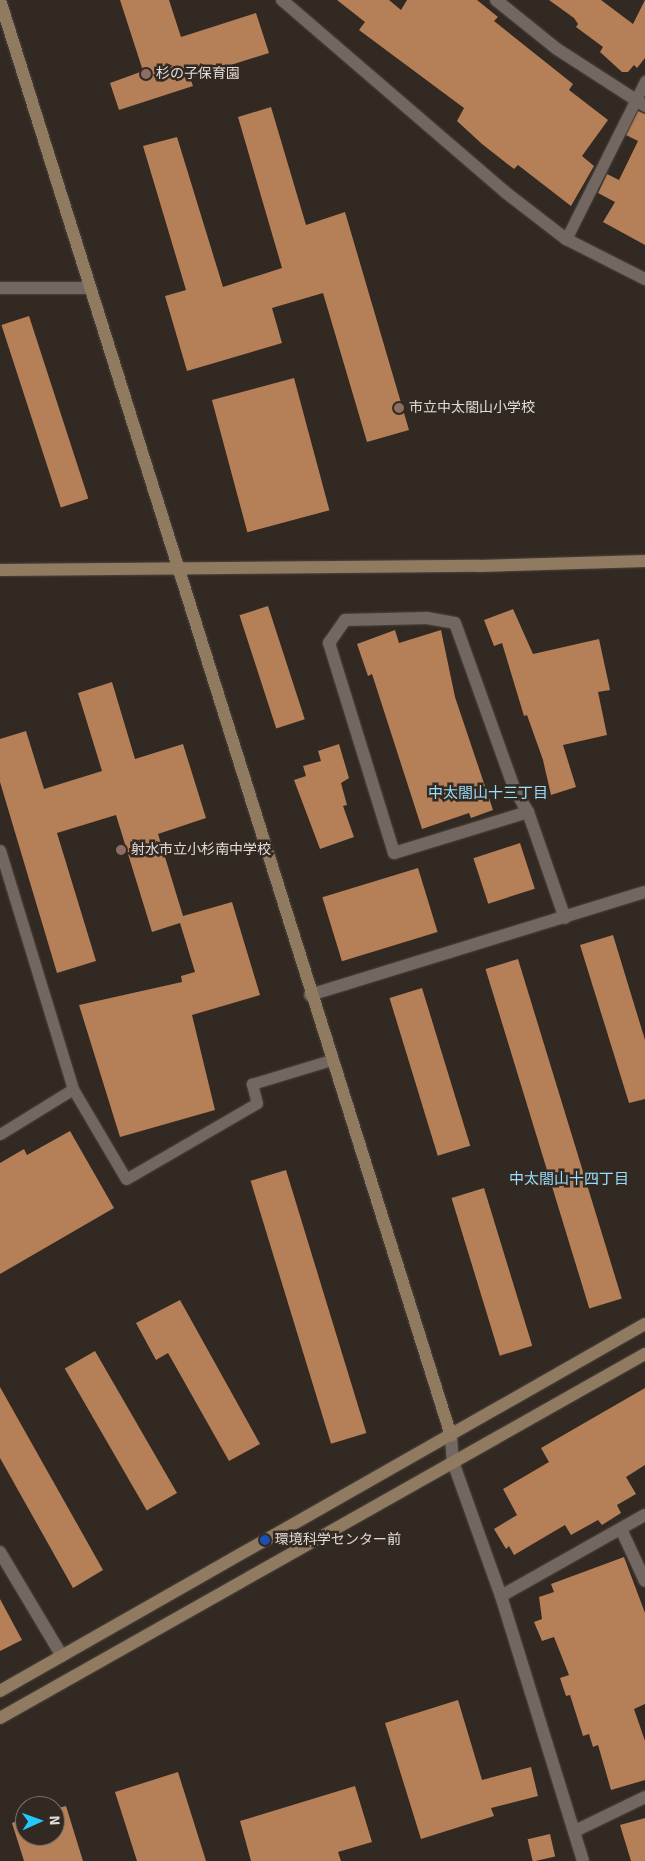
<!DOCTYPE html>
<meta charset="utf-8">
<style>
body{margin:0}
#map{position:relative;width:645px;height:1861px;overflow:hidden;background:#322922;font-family:Signika,"Noto Sans JP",sans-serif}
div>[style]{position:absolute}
.building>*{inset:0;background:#b57f57;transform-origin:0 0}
.roads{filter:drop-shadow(0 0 1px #4d4640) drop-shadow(0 0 1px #4d4640)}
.lane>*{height:11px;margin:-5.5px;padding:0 5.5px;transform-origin:5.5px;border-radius:5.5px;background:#736861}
.street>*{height:12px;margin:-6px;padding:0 6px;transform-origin:6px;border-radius:6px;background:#736861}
.secondary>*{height:12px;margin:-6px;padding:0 6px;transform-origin:6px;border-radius:6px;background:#917b60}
.dots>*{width:14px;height:14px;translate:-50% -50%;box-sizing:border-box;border:2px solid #322922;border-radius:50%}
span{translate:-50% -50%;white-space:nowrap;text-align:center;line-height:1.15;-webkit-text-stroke:5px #322922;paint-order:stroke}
.poi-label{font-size:14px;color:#e1dbd6}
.left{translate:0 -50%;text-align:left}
.neighbourhood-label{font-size:15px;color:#99defb}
.north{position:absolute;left:15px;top:1796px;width:50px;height:50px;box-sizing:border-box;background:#322922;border:1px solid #78706a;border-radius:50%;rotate:88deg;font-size:14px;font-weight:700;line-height:20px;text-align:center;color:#e1dbd6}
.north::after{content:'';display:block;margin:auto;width:18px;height:22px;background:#23c9fe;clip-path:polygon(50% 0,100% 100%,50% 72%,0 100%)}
</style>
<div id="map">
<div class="building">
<div style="clip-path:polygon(120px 0,169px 0,181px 37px,256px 13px,269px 53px,190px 78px,193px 86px,119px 110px,110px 83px,143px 71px)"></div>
<div style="clip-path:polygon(337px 0,389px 0,401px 10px,407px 0,477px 0,498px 17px,494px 21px,573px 84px,569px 90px,608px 120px,582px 156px,594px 166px,571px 206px,518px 165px,514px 169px,482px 144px,457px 121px,464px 108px,359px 30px,365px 22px)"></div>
<div style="clip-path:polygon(549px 0,601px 0,633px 24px,645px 0,645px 58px,637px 68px,634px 65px,628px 72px,622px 72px,600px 52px,603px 47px,576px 27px,578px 24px,574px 18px)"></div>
<div style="clip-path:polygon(271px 107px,306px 225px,345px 212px,409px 430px,367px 442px,323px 293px,272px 308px,282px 343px,187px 371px,165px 296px,186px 290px,143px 146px,177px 137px,223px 287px,282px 268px,238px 117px)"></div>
<div style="clip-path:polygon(638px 111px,645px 114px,645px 245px,603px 222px,615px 202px,598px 193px,607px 174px,619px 180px,638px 141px,626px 135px)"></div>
<div style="left:29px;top:316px;width:192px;height:29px;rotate:72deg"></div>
<div style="left:294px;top:378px;width:137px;height:85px;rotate:75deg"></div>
<div style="left:268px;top:606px;width:119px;height:30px;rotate:72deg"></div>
<div style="clip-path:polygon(513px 609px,533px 654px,599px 639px,610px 690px,598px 692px,607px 735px,563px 745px,576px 787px,551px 795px,543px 760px,527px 715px,524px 716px,502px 643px,494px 646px,484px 620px)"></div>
<div style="clip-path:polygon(395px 630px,399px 643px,441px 630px,455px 697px,493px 810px,471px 818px,469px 813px,422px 829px,372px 674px,368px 676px,357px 644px)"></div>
<div style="clip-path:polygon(112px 682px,135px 759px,183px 744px,206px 818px,158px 834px,183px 916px,232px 902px,260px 995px,192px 1015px,215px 1110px,120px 1137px,79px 1005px,182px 982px,181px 976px,195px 972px,180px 923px,152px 932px,116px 815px,57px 833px,96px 961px,57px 973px,0 782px,0 739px,26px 731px,44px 789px,102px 771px,78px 693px)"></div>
<div style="clip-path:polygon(339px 744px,349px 778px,341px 783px,347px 805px,343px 806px,354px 837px,320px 849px,294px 780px,306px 776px,303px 766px,321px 761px,318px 751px)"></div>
<div style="left:520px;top:843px;width:48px;height:49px;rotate:72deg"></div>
<div style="left:418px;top:868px;width:67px;height:100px;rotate:73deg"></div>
<div style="clip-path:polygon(613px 935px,645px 1040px,645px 1099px,629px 1103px,580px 945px)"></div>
<div style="left:518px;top:959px;width:355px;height:34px;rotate:73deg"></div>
<div style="left:422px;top:988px;width:165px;height:34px;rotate:73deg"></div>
<div style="clip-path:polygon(70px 1131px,114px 1208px,0 1274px,0 1163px,24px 1149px,27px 1155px)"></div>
<div style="left:286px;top:1170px;width:275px;height:37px;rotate:73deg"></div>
<div style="left:484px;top:1188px;width:165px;height:34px;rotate:73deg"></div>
<div style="clip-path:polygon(180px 1300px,260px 1444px,229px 1461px,168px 1353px,156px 1360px,136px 1323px)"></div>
<div style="left:95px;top:1351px;width:164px;height:35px;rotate:60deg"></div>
<div style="clip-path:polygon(0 1387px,103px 1570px,73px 1588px,0 1458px)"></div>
<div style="clip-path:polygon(645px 1388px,645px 1465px,626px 1477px,636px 1494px,617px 1505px,621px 1513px,602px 1525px,598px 1520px,571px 1535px,565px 1525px,514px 1555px,509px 1546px,506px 1549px,494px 1529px,517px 1515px,503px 1489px,549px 1462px,541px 1448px)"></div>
<div style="clip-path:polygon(624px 1557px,645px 1613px,645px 1704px,634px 1709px,645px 1741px,645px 1780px,611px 1790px,598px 1745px,593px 1747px,589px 1734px,583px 1736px,570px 1695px,566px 1696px,560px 1678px,569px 1675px,554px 1637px,542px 1641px,534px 1622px,542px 1619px,539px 1597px,554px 1592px,551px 1584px)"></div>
<div style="clip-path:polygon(0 1599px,22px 1640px,0 1651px)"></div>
<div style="clip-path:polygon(458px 1700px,482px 1780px,531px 1767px,538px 1796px,491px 1808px,494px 1816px,421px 1839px,385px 1723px)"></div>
<div style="clip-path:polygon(178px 1772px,206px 1861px,137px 1861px,115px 1792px)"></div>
<div style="clip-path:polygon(355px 1786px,372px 1842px,338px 1852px,341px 1861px,251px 1861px,240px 1821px)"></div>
<div style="clip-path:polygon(66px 1806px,83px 1861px,24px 1861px,12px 1823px,25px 1818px,25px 1836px,55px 1836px,55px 1809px)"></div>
<div style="clip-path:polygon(645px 1818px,645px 1861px,631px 1861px,620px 1825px)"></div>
<div style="left:550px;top:1834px;width:23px;height:23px;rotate:77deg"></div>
</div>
<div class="roads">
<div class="lane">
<div style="left:566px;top:239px;width:177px;rotate:-63.4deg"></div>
<div style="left:0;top:850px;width:250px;rotate:73deg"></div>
<div style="left:73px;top:1089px;width:86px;rotate:148.3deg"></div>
<div style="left:73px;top:1089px;width:104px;rotate:59.5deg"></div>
<div style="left:126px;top:1179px;width:151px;rotate:-30.1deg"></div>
<div style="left:257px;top:1103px;width:20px;rotate:-105deg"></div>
<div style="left:252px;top:1084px;width:83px;rotate:-16.9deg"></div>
</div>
<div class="street">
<div style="left:282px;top:0;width:294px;rotate:40.7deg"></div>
<div style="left:505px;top:192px;width:77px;rotate:37.6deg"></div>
<div style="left:566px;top:239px;width:89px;rotate:26.9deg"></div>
<div style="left:496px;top:0;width:78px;rotate:38.8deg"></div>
<div style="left:557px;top:49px;width:105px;rotate:32.9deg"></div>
<div style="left:0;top:288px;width:88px"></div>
<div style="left:528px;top:812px;width:140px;rotate:163deg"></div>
<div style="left:394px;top:853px;width:220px;rotate:-107.2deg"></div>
<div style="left:329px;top:643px;width:28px;rotate:-55deg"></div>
<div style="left:345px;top:620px;width:82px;rotate:-1.4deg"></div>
<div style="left:427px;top:618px;width:28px;rotate:10deg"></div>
<div style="left:455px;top:623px;width:175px;rotate:70.3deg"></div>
<div style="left:514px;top:788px;width:28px;rotate:60deg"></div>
<div style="left:528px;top:812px;width:112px;rotate:70.8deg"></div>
<div style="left:310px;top:995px;width:350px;rotate:-17.1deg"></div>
<div style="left:451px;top:1436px;width:26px;rotate:86deg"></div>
<div style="left:453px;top:1462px;width:142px;rotate:70.3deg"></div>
<div style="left:501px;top:1596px;width:277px;rotate:72.8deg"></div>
<div style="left:621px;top:1529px;width:57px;rotate:65.2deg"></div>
<div style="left:0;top:1552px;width:121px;rotate:59.2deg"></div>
<div style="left:501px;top:1596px;width:165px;rotate:-29.4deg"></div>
<div style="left:575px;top:1831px;width:78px;rotate:-25.9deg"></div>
</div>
<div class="secondary">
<div style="left:0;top:0;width:1505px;rotate:72.56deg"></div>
<div style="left:0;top:570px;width:479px;rotate:-0.5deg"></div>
<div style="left:479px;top:566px;width:166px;rotate:-1.7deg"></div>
<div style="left:0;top:1691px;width:742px;rotate:-29.64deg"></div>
<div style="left:0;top:1718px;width:741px;rotate:-29.44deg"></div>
</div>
</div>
<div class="dots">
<div style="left:146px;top:74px;background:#8d6e63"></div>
<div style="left:399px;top:408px;background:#8d6e63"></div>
<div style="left:121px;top:850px;background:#8d6e63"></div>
<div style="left:265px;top:1540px;background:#1a4fb4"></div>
</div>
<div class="poi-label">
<span class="left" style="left:156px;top:74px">杉の子保育園</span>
<span class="left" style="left:409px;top:408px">市立中太閤山小学校</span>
<span class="left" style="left:131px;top:850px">射水市立小杉南中学校</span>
<span class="left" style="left:275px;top:1540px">環境科学センター前</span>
</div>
<div class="neighbourhood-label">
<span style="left:488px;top:794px">中太閤山十三丁目</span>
<span style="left:569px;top:1180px">中太閤山十四丁目</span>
</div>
<div class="north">N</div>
</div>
